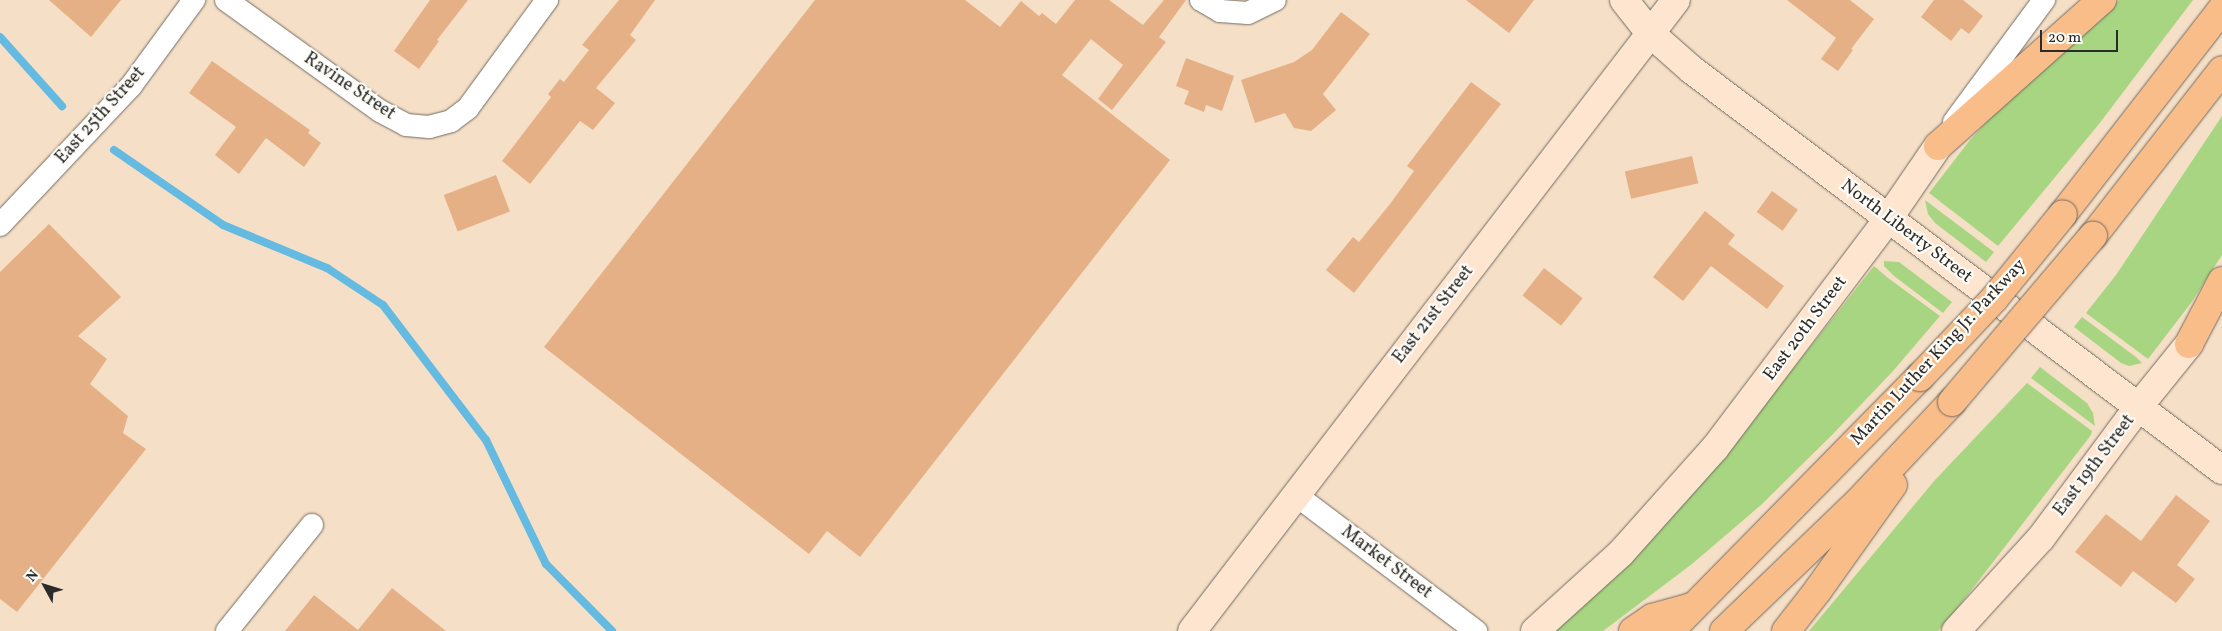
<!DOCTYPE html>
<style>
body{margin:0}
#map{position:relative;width:2222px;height:631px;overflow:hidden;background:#f5e0c7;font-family:Vollkorn,serif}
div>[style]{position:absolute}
.green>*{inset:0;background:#a8d581}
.stream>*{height:8px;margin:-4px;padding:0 4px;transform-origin:4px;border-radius:4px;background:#65bae1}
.building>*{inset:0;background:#e5b085;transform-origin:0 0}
.roads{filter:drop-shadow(0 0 1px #726a62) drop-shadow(0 0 1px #726a62)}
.street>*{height:22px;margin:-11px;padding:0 11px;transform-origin:11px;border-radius:11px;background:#fff}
.secondary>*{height:28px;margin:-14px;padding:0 14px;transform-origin:14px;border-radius:14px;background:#fde5d0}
.highway>*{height:28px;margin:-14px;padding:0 14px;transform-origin:14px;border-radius:14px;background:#f9bd89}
.bridges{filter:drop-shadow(0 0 1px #726a62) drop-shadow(0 0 1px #726a62)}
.highway-bridge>*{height:28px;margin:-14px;padding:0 14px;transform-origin:14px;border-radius:14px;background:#f9bd89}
span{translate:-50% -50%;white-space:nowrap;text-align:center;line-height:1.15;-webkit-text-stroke:4.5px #fdfcf7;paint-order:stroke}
.street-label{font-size:18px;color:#2b2b2b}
.north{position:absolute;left:20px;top:561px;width:50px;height:50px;-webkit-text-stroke:4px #fdfcf7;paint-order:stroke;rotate:309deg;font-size:14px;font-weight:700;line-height:20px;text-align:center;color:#2b2b2b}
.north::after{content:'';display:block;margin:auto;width:18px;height:22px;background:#2b2b2b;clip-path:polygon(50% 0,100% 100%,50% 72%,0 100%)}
.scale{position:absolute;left:2040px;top:30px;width:78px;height:22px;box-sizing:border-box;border:2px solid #2b2b2b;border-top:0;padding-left:6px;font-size:15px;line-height:18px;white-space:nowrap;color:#2b2b2b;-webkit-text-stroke:4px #fdfcf7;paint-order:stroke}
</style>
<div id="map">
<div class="green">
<div style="clip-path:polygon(2119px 0,2193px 0,2099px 124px,1998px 246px,1929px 193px,1970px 140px,2009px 97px)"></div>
<div style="clip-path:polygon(2222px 116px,2222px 255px,2191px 303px,2148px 359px,2086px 313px,2116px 275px)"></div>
<div style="clip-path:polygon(1925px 200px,1994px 252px,1986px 262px,1935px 223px,1928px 214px)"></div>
<div style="clip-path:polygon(1884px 261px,1899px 262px,1952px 302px,1943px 313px,1894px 276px,1884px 266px)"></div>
<div style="clip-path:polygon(1874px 266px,1888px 278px,1940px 316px,1893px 371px,1833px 434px,1761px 505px,1692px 564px,1603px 631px,1551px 631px,1667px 521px,1706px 479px)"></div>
<div style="clip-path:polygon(2082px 317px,2136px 357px,2142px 363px,2129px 366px,2121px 363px,2074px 327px)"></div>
<div style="clip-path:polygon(2040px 367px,2087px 403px,2093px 413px,2095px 426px,2031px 378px)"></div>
<div style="clip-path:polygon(2027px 383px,2092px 431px,2091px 435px,1953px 614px,1938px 631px,1809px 631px,1935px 480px)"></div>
</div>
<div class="stream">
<div style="left:0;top:37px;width:93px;rotate:48.1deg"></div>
<div style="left:114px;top:150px;width:132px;rotate:34.5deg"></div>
<div style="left:223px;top:225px;width:113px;rotate:22.5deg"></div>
<div style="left:327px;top:268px;width:67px;rotate:33.5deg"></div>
<div style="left:383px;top:305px;width:170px;rotate:52.7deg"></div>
<div style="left:486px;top:440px;width:138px;rotate:64.2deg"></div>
<div style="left:546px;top:564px;width:94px;rotate:45.4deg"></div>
</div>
<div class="building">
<div style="clip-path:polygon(49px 0,121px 0,91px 37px)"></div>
<div style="clip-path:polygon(430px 0,468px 0,437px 40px,439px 41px,419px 69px,394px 51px)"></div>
<div style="clip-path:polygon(619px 0,655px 0,630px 35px,636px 40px,596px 88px,615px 103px,593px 130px,580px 121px,530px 184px,502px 161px,551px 97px,548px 94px,560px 79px,564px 82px,589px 50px,582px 45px)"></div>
<div style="clip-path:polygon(815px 0,965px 0,1000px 27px,1021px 1px,1039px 16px,1042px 13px,1056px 24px,1075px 0,1109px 0,1143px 25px,1164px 0,1186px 0,1159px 37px,1166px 42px,1112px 110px,1098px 99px,1123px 65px,1091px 39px,1062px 75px,1170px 160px,860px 557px,827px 531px,809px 554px,544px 347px)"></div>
<div style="clip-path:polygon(1466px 0,1534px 0,1509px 33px)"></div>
<div style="clip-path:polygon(1787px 0,1850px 0,1874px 19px,1851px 49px,1853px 50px,1838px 71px,1821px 59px,1836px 38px)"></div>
<div style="clip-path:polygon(1934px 0,1963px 0,1983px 16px,1969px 34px,1961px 28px,1951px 41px,1921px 17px)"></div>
<div style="clip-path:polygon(1341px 12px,1370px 34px,1323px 94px,1336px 110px,1311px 131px,1294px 128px,1285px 113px,1255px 123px,1241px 80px,1294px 62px,1312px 50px)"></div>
<div style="clip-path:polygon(1186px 58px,1234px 76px,1222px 111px,1206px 105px,1204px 112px,1184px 104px,1189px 91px,1176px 86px)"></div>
<div style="clip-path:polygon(212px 61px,310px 130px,308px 133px,321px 143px,304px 167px,266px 138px,239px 174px,215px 155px,236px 127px,189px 93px)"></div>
<div style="clip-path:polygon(1471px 82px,1501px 104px,1354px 293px,1326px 270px,1353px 237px,1359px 242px,1390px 204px,1414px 171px,1407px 166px)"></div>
<div style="left:1692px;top:156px;width:28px;height:69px;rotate:77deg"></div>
<div style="left:496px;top:175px;width:39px;height:56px;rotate:69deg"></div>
<div style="left:1772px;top:191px;width:32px;height:26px;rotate:36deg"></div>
<div style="clip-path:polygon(1705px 211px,1735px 235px,1728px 244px,1784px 286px,1767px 309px,1711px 266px,1683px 301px,1653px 277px)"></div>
<div style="clip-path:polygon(49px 224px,121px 297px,78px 336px,107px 359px,90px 384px,128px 416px,123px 433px,146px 449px,17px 612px,0 599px,0 272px)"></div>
<div style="left:1544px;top:268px;width:49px;height:35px;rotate:38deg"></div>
<div style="clip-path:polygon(2176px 495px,2210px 521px,2177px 565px,2195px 579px,2176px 603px,2133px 571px,2121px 587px,2075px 552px,2106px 514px,2141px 541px)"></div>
<div style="clip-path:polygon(392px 588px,446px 631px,285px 631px,314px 595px,358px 630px)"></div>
</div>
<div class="roads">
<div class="street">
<div style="left:226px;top:0;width:190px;rotate:35.8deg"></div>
<div style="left:380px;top:111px;width:30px;rotate:28deg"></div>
<div style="left:406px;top:125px;width:23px;rotate:5deg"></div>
<div style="left:429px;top:127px;width:23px;rotate:-15deg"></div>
<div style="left:451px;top:121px;width:21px;rotate:-37deg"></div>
<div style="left:468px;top:108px;width:134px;rotate:-53.8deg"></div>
<div style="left:1201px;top:0;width:22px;rotate:30deg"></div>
<div style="left:1220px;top:11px;width:28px;rotate:4deg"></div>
<div style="left:1248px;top:13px;width:30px;rotate:-26deg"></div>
<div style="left:1954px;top:122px;width:152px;rotate:-53.6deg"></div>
<div style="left:0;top:225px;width:191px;rotate:-46.7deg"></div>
<div style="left:131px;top:86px;width:107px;rotate:-53.8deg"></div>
<div style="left:1296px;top:495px;width:226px;rotate:37.1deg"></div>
<div style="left:227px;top:631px;width:136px;rotate:-51.3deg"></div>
</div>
<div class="secondary">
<div style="left:1624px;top:0;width:42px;rotate:51.8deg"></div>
<div style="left:1650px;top:33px;width:56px;rotate:41.4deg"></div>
<div style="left:1692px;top:70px;width:664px;rotate:37.04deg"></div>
<div style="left:1192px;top:631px;width:795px;rotate:-52.51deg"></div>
<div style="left:1535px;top:631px;width:116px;rotate:-42.2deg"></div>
<div style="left:1621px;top:553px;width:141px;rotate:-48.2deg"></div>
<div style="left:1715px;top:448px;width:287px;rotate:-52.9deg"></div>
<div style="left:1888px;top:219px;width:88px;rotate:-55.6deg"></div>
<div style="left:1956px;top:631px;width:126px;rotate:-47.6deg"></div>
<div style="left:2041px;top:538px;width:164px;rotate:-53.4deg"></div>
<div style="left:2139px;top:406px;width:80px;rotate:-51.1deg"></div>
</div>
<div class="highway">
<div style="left:1938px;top:146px;width:220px;rotate:-41.7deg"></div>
<div style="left:2063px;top:214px;width:259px;rotate:-52.2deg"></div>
<div style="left:2093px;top:236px;width:210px;rotate:-52.1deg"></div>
<div style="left:2189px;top:344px;width:71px;rotate:-62.4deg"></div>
<div style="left:1633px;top:631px;width:23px;rotate:-34deg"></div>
<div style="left:1652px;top:618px;width:41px;rotate:-15.4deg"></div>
<div style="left:1670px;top:631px;width:356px;rotate:-45.5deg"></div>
<div style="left:1724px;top:631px;width:187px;rotate:-43.9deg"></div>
<div style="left:1859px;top:501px;width:136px;rotate:-46.8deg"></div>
<div style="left:1786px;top:631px;width:52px;rotate:-52deg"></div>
<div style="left:1818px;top:590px;width:129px;rotate:-54.5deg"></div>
</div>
</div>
<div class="bridges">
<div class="highway-bridge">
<div style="left:1920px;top:377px;width:108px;rotate:-46.5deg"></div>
<div style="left:1994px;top:299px;width:109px;rotate:-50.9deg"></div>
<div style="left:1952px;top:402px;width:218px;rotate:-49.7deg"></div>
</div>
</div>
<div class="street-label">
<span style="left:349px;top:87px;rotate:34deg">Ravine Street</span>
<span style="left:101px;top:116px;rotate:-48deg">East 25th Street</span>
<span style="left:1906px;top:232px;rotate:37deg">North Liberty Street</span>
<span style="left:1434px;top:315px;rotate:-52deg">East 21st Street</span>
<span style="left:1806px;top:329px;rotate:-53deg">East 20th Street</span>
<span style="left:1939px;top:353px;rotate:-47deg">Martin Luther King Jr. Parkway</span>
<span style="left:2095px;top:466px;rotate:-53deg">East 19th Street</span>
<span style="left:1386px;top:563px;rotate:37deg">Market Street</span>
</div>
<div class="north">N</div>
<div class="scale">20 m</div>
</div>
